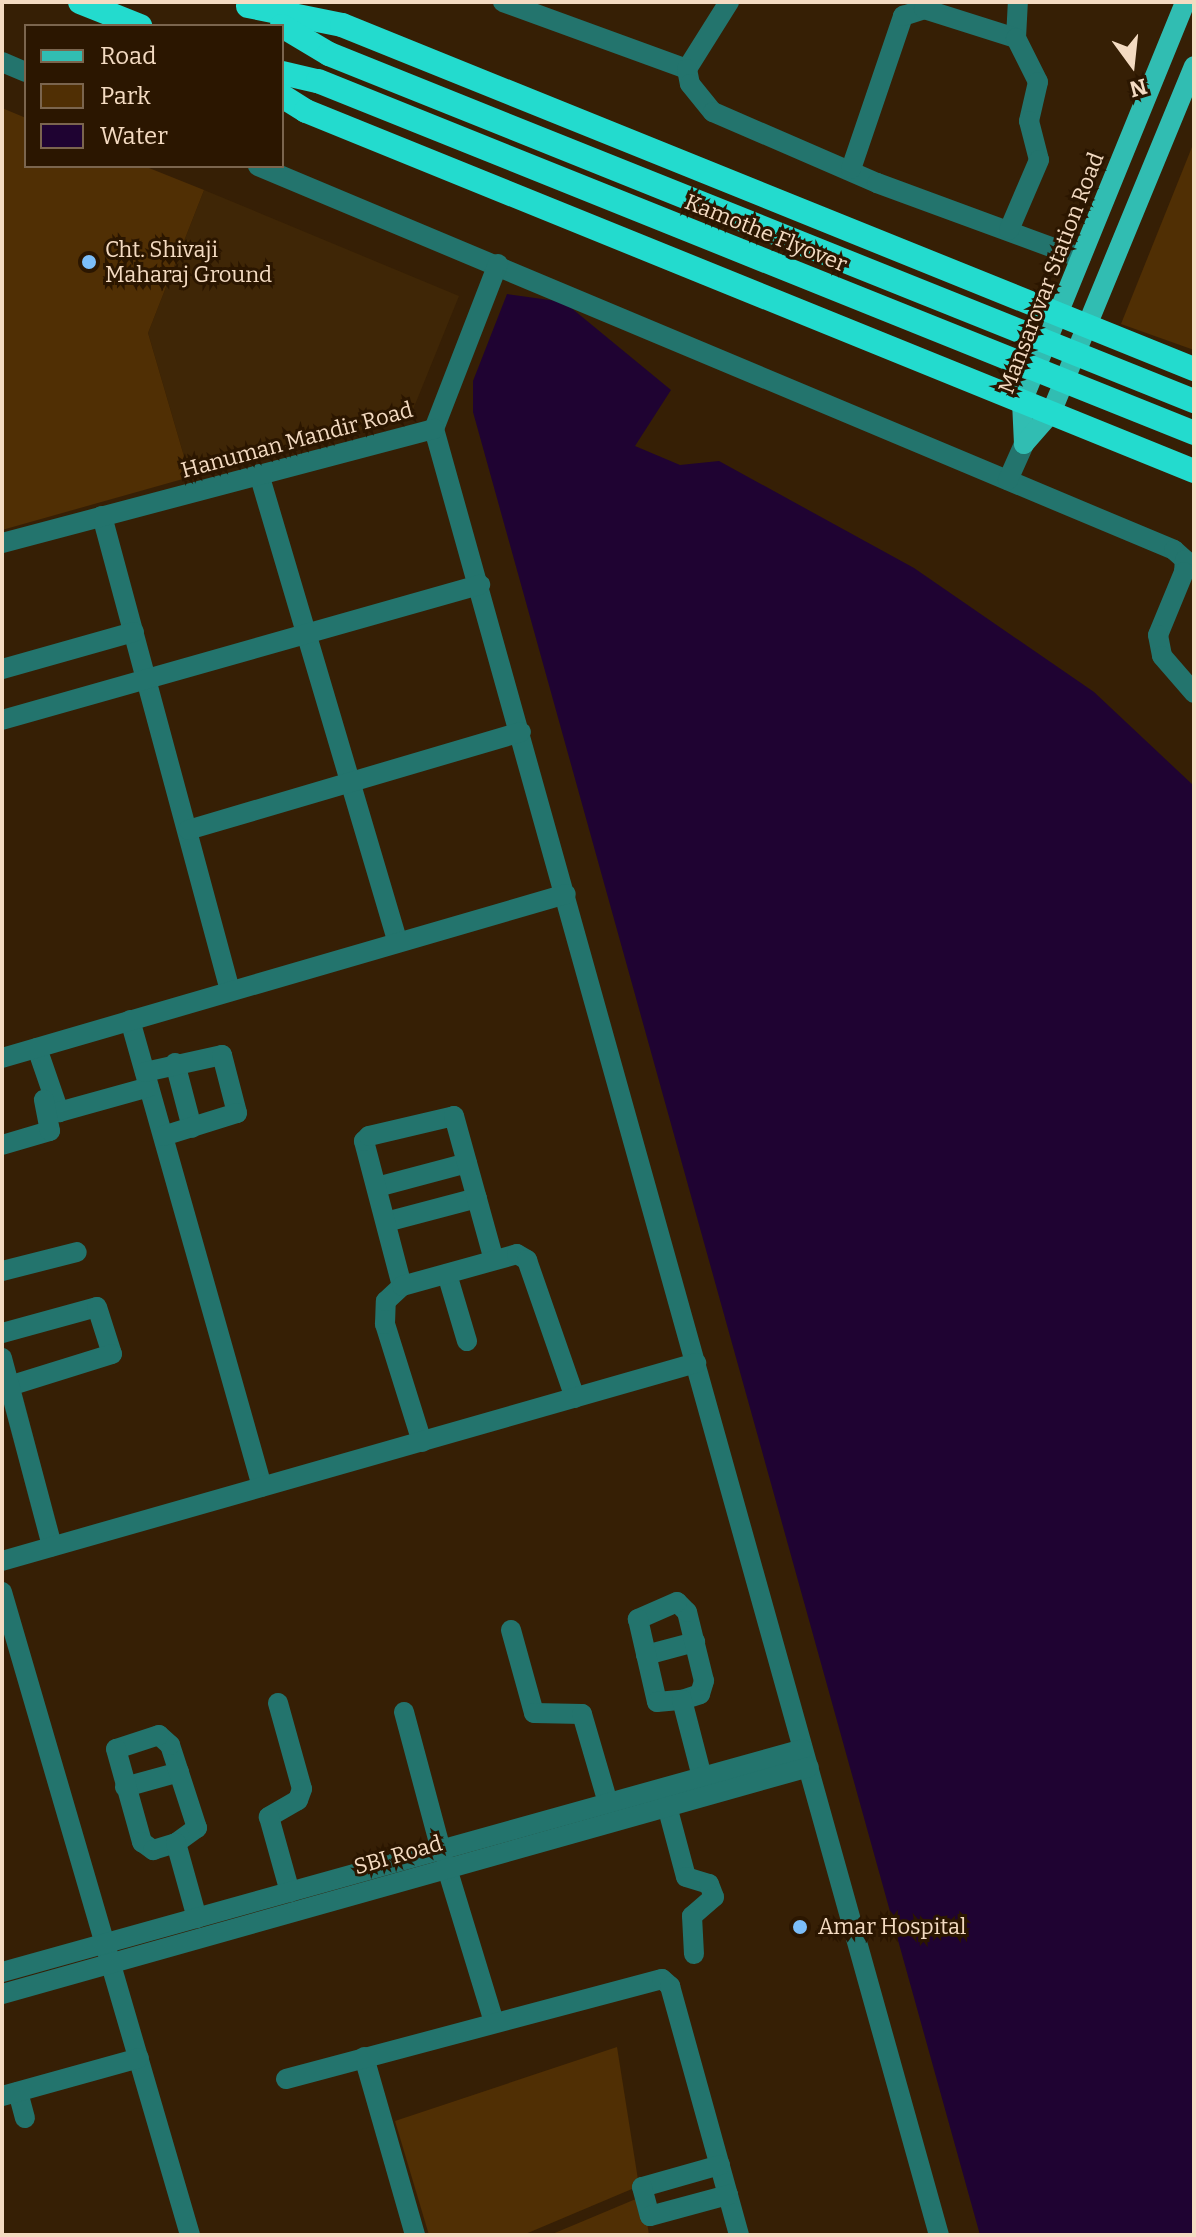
<!DOCTYPE html>
<style>
body{margin:0}
#map{position:relative;width:1196px;height:2237px;overflow:hidden;background:#361f05;font-family:Bitter,serif}
div>[style]{position:absolute}
.built>*{inset:0;background:#3f2606}
.green>*{inset:0;background:#502f04}
.water>*{inset:0;background:#1f0332}
.minor>*{height:20px;margin:-10px;padding:0 10px;transform-origin:10px;border-radius:10px;background:#23746d}
.major>*{height:20px;margin:-10px;padding:0 10px;transform-origin:10px;border-radius:10px;background:#31bdb2}
.highway>*{height:24px;margin:-12px;padding:0 12px;transform-origin:12px;border-radius:12px;background:#23dbce}
.highway-bridge>*{height:24px;margin:-12px;padding:0 12px;transform-origin:12px;border-radius:12px;background:#23dbce}
.dots>*{width:22px;height:22px;translate:-50% -50%;box-sizing:border-box;border:4px solid #2b1600;border-radius:50%}
span{translate:-50% -50%;white-space:nowrap;text-align:center;line-height:1.15;-webkit-text-stroke:6px #2b1600;paint-order:stroke}
.street-label{font-size:22px;color:#f4dbc2}
.poi-label{font-size:22px;color:#f4dbc2}
.left{translate:0 -50%;text-align:left}
.frame{position:absolute;inset:0;border:4px solid #f4dbc2;pointer-events:none}
.legend{position:absolute;left:24px;top:24px;width:260px;height:144px;box-sizing:border-box;background:#2b1600;border:2px solid #7b654e;margin:0;padding:10px 14px;list-style:none;font-size:24px;color:#f4dbc2}
.legend li{display:flex;align-items:center;gap:16px;height:40px}
.legend b{width:40px;border:2px solid #7b654e}
.north{position:absolute;left:1092px;top:24px;width:80px;height:80px;-webkit-text-stroke:6px #2b1600;paint-order:stroke;rotate:165deg;font-size:22px;font-weight:700;line-height:32px;text-align:center;color:#f4dbc2}
.north::after{content:'';display:block;margin:auto;width:28px;height:36px;background:#f4dbc2;clip-path:polygon(50% 0,100% 100%,50% 72%,0 100%)}
</style>
<div id="map">
<div class="built">
<div style="clip-path:polygon(204px 190px,459px 296px,410px 417px,190px 477px,148px 333px)"></div>
</div>
<div class="green">
<div style="clip-path:polygon(2px 108px,26px 118px,26px 166px,144px 166px,204px 190px,148px 333px,190px 477px,2px 530px)"></div>
<div style="clip-path:polygon(1194px 142px,1194px 350px,1121px 324px)"></div>
<div style="clip-path:polygon(617px 2047px,639px 2186px,523px 2235px,429px 2235px,395px 2121px)"></div>
<div style="clip-path:polygon(643px 2196px,649px 2235px,550px 2235px)"></div>
</div>
<div class="water">
<div style="clip-path:polygon(507px 294px,564px 302px,671px 390px,635px 446px,680px 465px,719px 461px,914px 568px,1094px 692px,1194px 786px,1194px 2235px,980px 2235px,473px 412px,473px 381px)"></div>
</div>
<div class="minor">
<div style="left:503px;top:2px;width:196px;rotate:20deg"></div>
<div style="left:729px;top:2px;width:79px;rotate:122.1deg"></div>
<div style="left:687px;top:69px;width:15px;rotate:79deg"></div>
<div style="left:690px;top:84px;width:36px;rotate:51deg"></div>
<div style="left:713px;top:112px;width:179px;rotate:23.4deg"></div>
<div style="left:877px;top:183px;width:217px;rotate:20.2deg"></div>
<div style="left:1016px;top:38px;width:36px;rotate:-87deg"></div>
<div style="left:2px;top:62px;width:26px;rotate:23deg"></div>
<div style="left:258px;top:166px;width:993px;rotate:22.74deg"></div>
<div style="left:1174px;top:550px;width:15px;rotate:42deg"></div>
<div style="left:1185px;top:560px;width:12px;rotate:95deg"></div>
<div style="left:1184px;top:572px;width:68px;rotate:112.4deg"></div>
<div style="left:1158px;top:635px;width:21px;rotate:79deg"></div>
<div style="left:1162px;top:656px;width:49px;rotate:49.1deg"></div>
<div style="left:851px;top:169px;width:162px;rotate:-71.2deg"></div>
<div style="left:903px;top:16px;width:22px;rotate:-18deg"></div>
<div style="left:924px;top:9px;width:96px;rotate:17.5deg"></div>
<div style="left:1016px;top:38px;width:49px;rotate:63.4deg"></div>
<div style="left:1038px;top:82px;width:40px;rotate:103deg"></div>
<div style="left:1029px;top:121px;width:40px;rotate:75.6deg"></div>
<div style="left:1039px;top:160px;width:76px;rotate:113.2deg"></div>
<div style="left:434px;top:429px;width:1875px;rotate:74.38deg"></div>
<div style="left:434px;top:429px;width:177px;rotate:-68.8deg"></div>
<div style="left:259px;top:474px;width:488px;rotate:73.5deg"></div>
<div style="left:1008px;top:480px;width:39px;rotate:-66deg"></div>
<div style="left:102px;top:516px;width:491px;rotate:74.9deg"></div>
<div style="left:2px;top:543px;width:447px;rotate:-14.8deg"></div>
<div style="left:2px;top:669px;width:137px;rotate:-15.7deg"></div>
<div style="left:2px;top:720px;width:497px;rotate:-15.8deg"></div>
<div style="left:188px;top:830px;width:347px;rotate:-16.4deg"></div>
<div style="left:130px;top:1020px;width:485px;rotate:74.2deg"></div>
<div style="left:37px;top:1048px;width:68px;rotate:71deg"></div>
<div style="left:59px;top:1112px;width:93px;rotate:-15.5deg"></div>
<div style="left:2px;top:1058px;width:587px;rotate:-16.21deg"></div>
<div style="left:175px;top:1063px;width:67px;rotate:75.3deg"></div>
<div style="left:145px;top:1072px;width:79px;rotate:-12.4deg"></div>
<div style="left:222px;top:1055px;width:60px;rotate:75.5deg"></div>
<div style="left:237px;top:1113px;width:77px;rotate:162.7deg"></div>
<div style="left:2px;top:1145px;width:50px;rotate:-16.3deg"></div>
<div style="left:50px;top:1131px;width:32px;rotate:-101deg"></div>
<div style="left:377px;top:1187px;width:93px;rotate:-14.9deg"></div>
<div style="left:386px;top:1222px;width:94px;rotate:-14.8deg"></div>
<div style="left:2px;top:1271px;width:77px;rotate:-14.2deg"></div>
<div style="left:447px;top:1274px;width:70px;rotate:73.4deg"></div>
<div style="left:402px;top:1286px;width:150px;rotate:-104.7deg"></div>
<div style="left:364px;top:1141px;width:7px;rotate:-45deg"></div>
<div style="left:369px;top:1136px;width:87px;rotate:-13.2deg"></div>
<div style="left:454px;top:1116px;width:149px;rotate:74.5deg"></div>
<div style="left:2px;top:1333px;width:98px;rotate:-15.3deg"></div>
<div style="left:97px;top:1307px;width:49px;rotate:72.3deg"></div>
<div style="left:112px;top:1354px;width:108px;rotate:162.7deg"></div>
<div style="left:2px;top:1358px;width:195px;rotate:75.1deg"></div>
<div style="left:422px;top:1442px;width:124px;rotate:-107.4deg"></div>
<div style="left:385px;top:1324px;width:23px;rotate:-88deg"></div>
<div style="left:386px;top:1301px;width:22px;rotate:-43deg"></div>
<div style="left:402px;top:1286px;width:119px;rotate:-15.5deg"></div>
<div style="left:517px;top:1254px;width:12px;rotate:31deg"></div>
<div style="left:527px;top:1260px;width:146px;rotate:70.8deg"></div>
<div style="left:2px;top:1561px;width:722px;rotate:-15.92deg"></div>
<div style="left:2px;top:1592px;width:670px;rotate:73.7deg"></div>
<div style="left:511px;top:1630px;width:86px;rotate:74.5deg"></div>
<div style="left:534px;top:1713px;width:48px;rotate:1.2deg"></div>
<div style="left:582px;top:1714px;width:93px;rotate:73.7deg"></div>
<div style="left:646px;top:1655px;width:51px;rotate:-14.9deg"></div>
<div style="left:682px;top:1700px;width:19px;rotate:-18deg"></div>
<div style="left:700px;top:1694px;width:14px;rotate:-73deg"></div>
<div style="left:704px;top:1681px;width:71px;rotate:-103.8deg"></div>
<div style="left:687px;top:1612px;width:14px;rotate:-135deg"></div>
<div style="left:677px;top:1602px;width:43px;rotate:156.4deg"></div>
<div style="left:638px;top:1619px;width:85px;rotate:77.1deg"></div>
<div style="left:657px;top:1702px;width:25px;rotate:-5deg"></div>
<div style="left:682px;top:1700px;width:80px;rotate:75.4deg"></div>
<div style="left:278px;top:1703px;width:89px;rotate:74.4deg"></div>
<div style="left:302px;top:1789px;width:12px;rotate:110deg"></div>
<div style="left:298px;top:1800px;width:34px;rotate:150deg"></div>
<div style="left:269px;top:1817px;width:78px;rotate:74.4deg"></div>
<div style="left:404px;top:1712px;width:143px;rotate:75deg"></div>
<div style="left:125px;top:1787px;width:56px;rotate:-15.5deg"></div>
<div style="left:667px;top:1806px;width:73px;rotate:75deg"></div>
<div style="left:686px;top:1877px;width:24px;rotate:17deg"></div>
<div style="left:709px;top:1884px;width:14px;rotate:69deg"></div>
<div style="left:714px;top:1897px;width:29px;rotate:139deg"></div>
<div style="left:692px;top:1916px;width:38px;rotate:87deg"></div>
<div style="left:176px;top:1843px;width:26px;rotate:-36deg"></div>
<div style="left:197px;top:1828px;width:87px;rotate:-108deg"></div>
<div style="left:170px;top:1745px;width:15px;rotate:-138deg"></div>
<div style="left:159px;top:1735px;width:45px;rotate:162deg"></div>
<div style="left:116px;top:1749px;width:97px;rotate:74.4deg"></div>
<div style="left:142px;top:1842px;width:14px;rotate:36deg"></div>
<div style="left:153px;top:1850px;width:24px;rotate:-17deg"></div>
<div style="left:176px;top:1843px;width:78px;rotate:74.4deg"></div>
<div style="left:446px;top:1865px;width:164px;rotate:73deg"></div>
<div style="left:2px;top:1972px;width:831px;rotate:-15.56deg"></div>
<div style="left:2px;top:1994px;width:838px;rotate:-15.71deg"></div>
<div style="left:364px;top:2057px;width:185px;rotate:74deg"></div>
<div style="left:286px;top:2079px;width:389px;rotate:-14.9deg"></div>
<div style="left:662px;top:1979px;width:11px;rotate:41deg"></div>
<div style="left:670px;top:1986px;width:258px;rotate:74.5deg"></div>
<div style="left:18px;top:2092px;width:27px;rotate:75deg"></div>
<div style="left:2px;top:2096px;width:142px;rotate:-15.5deg"></div>
<div style="left:720px;top:2165px;width:81px;rotate:164.2deg"></div>
<div style="left:642px;top:2187px;width:30px;rotate:75deg"></div>
<div style="left:650px;top:2216px;width:81px;rotate:-15.1deg"></div>
</div>
<div class="major">
<div style="left:1024px;top:444px;width:42px;rotate:-92.7deg"></div>
<div style="left:1022px;top:402px;width:432px;rotate:-67.8deg"></div>
<div style="left:1024px;top:444px;width:41px;rotate:-48.9deg"></div>
<div style="left:1051px;top:413px;width:375px;rotate:-67.6deg"></div>
</div>
<div class="highway">
<div style="left:80px;top:2px;width:65px;rotate:21.8deg"></div>
<div style="left:248px;top:6px;width:96px;rotate:11.4deg"></div>
<div style="left:342px;top:25px;width:919px;rotate:21.99deg"></div>
<div style="left:282px;top:26px;width:55px;rotate:30.8deg"></div>
<div style="left:282px;top:73px;width:37px;rotate:13deg"></div>
<div style="left:282px;top:96px;width:28px;rotate:32deg"></div>
<div style="left:306px;top:111px;width:958px;rotate:22.07deg"></div>
</div>
<div class="highway-bridge">
<div style="left:329px;top:54px;width:932px;rotate:21.86deg"></div>
<div style="left:318px;top:81px;width:944px;rotate:21.89deg"></div>
</div>
<div class="dots">
<div style="left:89px;top:262px;background:#7cbef9"></div>
<div style="left:800px;top:1927px;background:#7cbef9"></div>
</div>
<div class="street-label">
<span style="left:766px;top:233px;rotate:22deg">Kamothe Flyover</span>
<span style="left:1051px;top:273px;rotate:-69deg">Mansarovar Station Road</span>
<span style="left:297px;top:440px;rotate:-15deg">Hanuman Mandir Road</span>
<span style="left:398px;top:1855px;rotate:-16deg">SBI Road</span>
</div>
<div class="poi-label">
<span class="left" style="left:105px;top:262px">Cht. Shivaji<br>Maharaj Ground</span>
<span class="left" style="left:818px;top:1927px">Amar Hospital</span>
</div>
<div class="frame"></div>
<ul class="legend">
<li><b style="height:10px;background:#31bdb2"></b>Road</li>
<li><b style="height:22px;background:#502f04"></b>Park</li>
<li><b style="height:22px;background:#1f0332"></b>Water</li>
</ul>
<div class="north">N</div>
</div>
